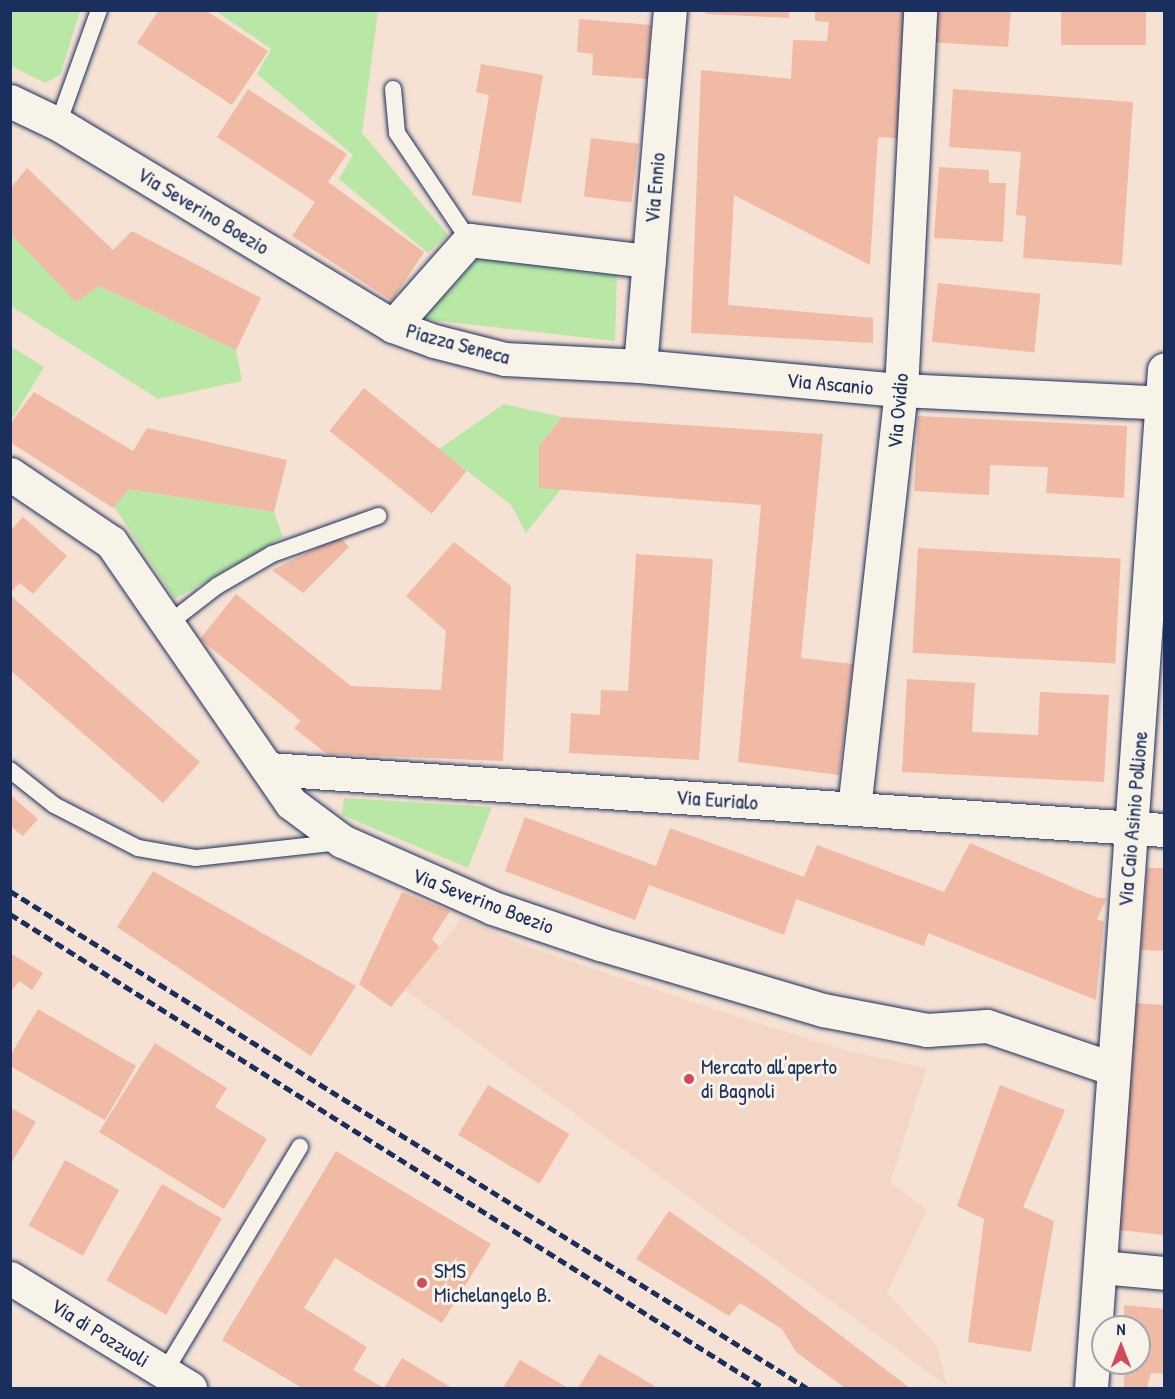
<!DOCTYPE html>
<style>
body{margin:0}
#map{position:relative;width:1175px;height:1399px;overflow:hidden;background:#f5e2d4;font-family:"Patrick Hand",sans-serif}
div>[style]{position:absolute}
.built>*{inset:0;background:#f4d6c6}
.green>*{inset:0;background:#b9e7a6}
.building>*{inset:0;background:#f1baa5;transform-origin:0 0}
.roads{filter:drop-shadow(0 0 2px #1b2f5e) drop-shadow(0 0 2px #1b2f5e)}
.service>*{height:16px;margin:-8px;padding:0 8px;transform-origin:8px;border-radius:8px;background:#f7f3e8}
.minor>*{height:33px;margin:-16.5px;padding:0 16.5px;transform-origin:16.5px;border-radius:16.5px;background:#f7f3e8}
.tertiary>*{height:33px;margin:-16.5px;padding:0 16.5px;transform-origin:16.5px;border-radius:16.5px;background:#f7f3e8}
.rail>*{height:4.5px;margin-top:-2.25px;transform-origin:0;background:repeating-linear-gradient(90deg,#1b2f5e 0 9px,transparent 0 13.5px)}
.dots>*{width:16px;height:16px;translate:-50% -50%;box-sizing:border-box;border:3px solid #f7f3e8;border-radius:50%}
span{translate:-50% -50%;white-space:nowrap;text-align:center;line-height:1.15;-webkit-text-stroke:6px #f7f3e8;paint-order:stroke}
.street-label{font-size:21px;color:#1b2f5e}
.poi-label{font-size:21px;color:#1b2f5e}
.left{translate:0 -50%;text-align:left}
.frame{position:absolute;inset:0;border:12px solid #1b2f5e;pointer-events:none}
.north{position:absolute;left:1091px;top:1315px;width:60px;height:60px;box-sizing:border-box;background:#f7f3e8;border:2px solid #9fa5b1;border-radius:50%;rotate:0deg;font-size:16px;font-weight:700;line-height:24px;text-align:center;color:#1b2f5e}
.north::after{content:'';display:block;margin:auto;width:21px;height:27px;background:#d1495b;clip-path:polygon(50% 0,100% 100%,50% 72%,0 100%)}
</style>
<div id="map">
<div class="built">
<div style="clip-path:polygon(462px 918px,528px 947px,716px 1010px,848px 1051px,927px 1068px,890px 1182px,927px 1210px,887px 1293px,937px 1346px,947px 1386px,405px 990px)"></div>
</div>
<div class="green">
<div style="clip-path:polygon(10px 11px,80px 11px,60px 75px,45px 83px,11px 66px)"></div>
<div style="clip-path:polygon(216px 11px,378px 11px,362px 133px,448px 235px,428px 253px,339px 179px,353px 155px,257px 74px,271px 49px)"></div>
<div style="clip-path:polygon(10px 233px,99px 286px,236px 350px,242px 381px,158px 399px,11px 306px)"></div>
<div style="clip-path:polygon(483px 253px,617px 272px,615px 341px,422px 319px)"></div>
<div style="clip-path:polygon(11px 346px,44px 367px,11px 421px,10px 421px)"></div>
<div style="clip-path:polygon(504px 404px,562px 417px,539px 446px,561px 489px,526px 533px,511px 505px,439px 449px)"></div>
<div style="clip-path:polygon(129px 489px,274px 512px,283px 537px,175px 599px,113px 505px)"></div>
<div style="clip-path:polygon(344px 798px,492px 807px,468px 868px,342px 815px)"></div>
</div>
<div class="building">
<div style="clip-path:polygon(159px 10px,205px 10px,268px 51px,232px 105px,137px 43px)"></div>
<div style="clip-path:polygon(706px 10px,789px 10px,789px 18px,705px 14px)"></div>
<div style="clip-path:polygon(815px 10px,906px 10px,908px 139px,878px 137px,870px 265px,734px 195px,728px 305px,873px 318px,873px 343px,691px 333px,701px 70px,791px 79px,793px 40px,827px 41px,829px 22px,815px 21px)"></div>
<div style="clip-path:polygon(930px 10px,1011px 10px,1008px 47px,928px 42px)"></div>
<div style="left:1061px;top:10px;width:85px;height:35px"></div>
<div style="clip-path:polygon(579px 19px,651px 25px,647px 79px,592px 75px,593px 54px,577px 52px)"></div>
<div style="clip-path:polygon(481px 64px,543px 75px,521px 203px,472px 195px,489px 95px,476px 92px)"></div>
<div style="clip-path:polygon(248px 89px,347px 154px,328px 182px,424px 252px,392px 301px,292px 236px,315px 202px,217px 137px)"></div>
<div style="clip-path:polygon(953px 89px,1133px 102px,1122px 265px,1023px 258px,1026px 216px,1016px 215px,1021px 152px,949px 147px)"></div>
<div style="left:591px;top:138px;width:48px;height:59px;rotate:7deg"></div>
<div style="clip-path:polygon(939px 167px,989px 170px,989px 183px,1006px 183px,1003px 242px,934px 238px)"></div>
<div style="clip-path:polygon(27px 168px,113px 250px,132px 231px,261px 298px,236px 350px,99px 286px,76px 302px,10px 233px,10px 189px)"></div>
<div style="left:938px;top:283px;width:103px;height:59px;rotate:6deg"></div>
<div style="left:364px;top:388px;width:132px;height:55px;rotate:39deg"></div>
<div style="clip-path:polygon(34px 392px,133px 451px,147px 428px,287px 460px,274px 512px,129px 489px,113px 508px,10px 442px,10px 424px)"></div>
<div style="clip-path:polygon(918px 416px,1127px 426px,1124px 498px,1046px 493px,1048px 467px,990px 465px,989px 495px,914px 491px)"></div>
<div style="clip-path:polygon(562px 417px,823px 434px,801px 658px,853px 664px,839px 775px,738px 762px,761px 505px,539px 488px,539px 446px)"></div>
<div style="clip-path:polygon(23px 517px,67px 556px,33px 594px,20px 583px,10px 593px,10px 531px)"></div>
<div style="clip-path:polygon(340px 537px,349px 547px,303px 593px,272px 570px)"></div>
<div style="clip-path:polygon(454px 542px,511px 586px,503px 761px,327px 754px,294px 728px,301px 721px,200px 639px,236px 594px,351px 686px,441px 690px,446px 631px,406px 596px)"></div>
<div style="left:918px;top:548px;width:203px;height:105px;rotate:3deg"></div>
<div style="clip-path:polygon(636px 554px,713px 559px,699px 760px,569px 753px,571px 713px,600px 715px,601px 690px,628px 691px)"></div>
<div style="clip-path:polygon(10px 595px,200px 762px,163px 803px,10px 670px)"></div>
<div style="clip-path:polygon(907px 679px,975px 683px,972px 732px,1038px 735px,1040px 692px,1109px 695px,1104px 782px,902px 772px)"></div>
<div style="clip-path:polygon(10px 795px,38px 819px,23px 836px,10px 826px)"></div>
<div style="clip-path:polygon(525px 817px,656px 866px,670px 828px,804px 877px,817px 845px,944px 892px,970px 843px,1098px 898px,1107px 898px,1097px 919px,1104px 922px,1096px 1000px,928px 933px,924px 946px,796px 899px,784px 935px,649px 885px,635px 920px,505px 871px)"></div>
<div style="clip-path:polygon(1147px 868px,1164px 868px,1164px 951px,1141px 950px)"></div>
<div style="clip-path:polygon(153px 871px,356px 986px,311px 1056px,117px 927px)"></div>
<div style="clip-path:polygon(402px 892px,450px 911px,432px 939px,439px 947px,391px 1007px,359px 984px)"></div>
<div style="clip-path:polygon(10px 953px,43px 973px,32px 990px,19px 981px,10px 993px)"></div>
<div style="clip-path:polygon(1135px 1003px,1164px 1005px,1164px 1235px,1120px 1230px)"></div>
<div style="clip-path:polygon(38px 1009px,136px 1066px,105px 1120px,10px 1066px,10px 1056px)"></div>
<div style="clip-path:polygon(155px 1043px,227px 1088px,215px 1107px,267px 1139px,224px 1209px,99px 1132px)"></div>
<div style="left:488px;top:1085px;width:95px;height:58px;rotate:31deg"></div>
<div style="clip-path:polygon(1000px 1085px,1065px 1110px,1023px 1207px,1054px 1221px,1031px 1352px,968px 1342px,984px 1219px,957px 1206px)"></div>
<div style="clip-path:polygon(10px 1107px,36px 1122px,10px 1165px)"></div>
<div style="clip-path:polygon(336px 1151px,491px 1244px,442px 1323px,335px 1258px,304px 1308px,367px 1347px,353px 1370px,384px 1388px,302px 1388px,222px 1340px)"></div>
<div style="left:65px;top:1160px;width:62px;height:75px;rotate:29deg"></div>
<div style="left:162px;top:1184px;width:69px;height:111px;rotate:30deg"></div>
<div style="clip-path:polygon(669px 1211px,761px 1275px,910px 1388px,845px 1388px,796px 1352px,782px 1329px,740px 1303px,729px 1316px,636px 1259px)"></div>
<div style="clip-path:polygon(1124px 1305px,1164px 1309px,1164px 1374px,1151px 1373px,1147px 1388px,1124px 1388px,1124px 1363px,1139px 1363px,1139px 1327px,1124px 1327px)"></div>
<div style="clip-path:polygon(599px 1354px,655px 1386px,653px 1388px,578px 1388px)"></div>
<div style="clip-path:polygon(402px 1358px,452px 1388px,384px 1388px)"></div>
<div style="clip-path:polygon(520px 1360px,568px 1388px,503px 1388px)"></div>
</div>
<div class="roads">
<div class="service">
<div style="left:393px;top:89px;width:44px;rotate:84.8deg"></div>
<div style="left:397px;top:133px;width:129px;rotate:56.1deg"></div>
<div style="left:58px;top:124px;width:121px;rotate:-70.2deg"></div>
<div style="left:168px;top:624px;width:62px;rotate:-37.8deg"></div>
<div style="left:217px;top:586px;width:64px;rotate:-30.2deg"></div>
<div style="left:272px;top:554px;width:113px;rotate:-19.7deg"></div>
<div style="left:10px;top:770px;width:56px;rotate:38.5deg"></div>
<div style="left:54px;top:805px;width:94px;rotate:27.1deg"></div>
<div style="left:138px;top:848px;width:59px;rotate:9.8deg"></div>
<div style="left:196px;top:858px;width:146px;rotate:-6.3deg"></div>
<div style="left:164px;top:1373px;width:264px;rotate:-59deg"></div>
</div>
<div class="minor">
<div style="left:10px;top:101px;width:53px;rotate:25.6deg"></div>
<div style="left:58px;top:124px;width:391px;rotate:31.1deg"></div>
<div style="left:393px;top:326px;width:44px;rotate:20.1deg"></div>
<div style="left:434px;top:341px;width:73px;rotate:14.2deg"></div>
<div style="left:505px;top:359px;width:135px;rotate:3deg"></div>
<div style="left:640px;top:366px;width:262px;rotate:5.3deg"></div>
<div style="left:901px;top:390px;width:263px;rotate:2.8deg"></div>
<div style="left:393px;top:326px;width:115px;rotate:-48.5deg"></div>
<div style="left:469px;top:240px;width:181px;rotate:6.7deg"></div>
<div style="left:640px;top:366px;width:357px;rotate:-85.2deg"></div>
<div style="left:10px;top:474px;width:122px;rotate:34deg"></div>
<div style="left:111px;top:542px;width:317px;rotate:55.4deg"></div>
<div style="left:291px;top:803px;width:64px;rotate:36.7deg"></div>
<div style="left:342px;top:841px;width:165px;rotate:23.9deg"></div>
<div style="left:493px;top:908px;width:113px;rotate:18.6deg"></div>
<div style="left:600px;top:944px;width:233px;rotate:16.5deg"></div>
<div style="left:823px;top:1010px;width:106px;rotate:10.9deg"></div>
<div style="left:927px;top:1030px;width:60px;rotate:-3.8deg"></div>
<div style="left:987px;top:1026px;width:131px;rotate:18.7deg"></div>
<div style="left:269px;top:769px;width:897px;rotate:3.9deg"></div>
<div style="left:854px;top:809px;width:422px;rotate:-83.6deg"></div>
<div style="left:901px;top:390px;width:380px;rotate:-87.1deg"></div>
<div style="left:1101px;top:1267px;width:63px;rotate:5.4deg"></div>
<div style="left:1091px;top:1388px;width:1021px;rotate:-85.9deg"></div>
</div>
<div class="tertiary">
<div style="left:10px;top:1278px;width:211px;rotate:31.4deg"></div>
</div>
</div>
<div class="rail">
<div style="left:10px;top:891px;width:939px;rotate:31.95deg"></div>
<div style="left:10px;top:914px;width:891px;rotate:32.16deg"></div>
</div>
<div class="dots">
<div style="left:689px;top:1079px;background:#d1495b"></div>
<div style="left:422px;top:1283px;background:#d1495b"></div>
</div>
<div class="street-label">
<span style="left:655px;top:188px;rotate:-85deg">Via Ennio</span>
<span style="left:203px;top:211px;rotate:31deg">Via Severino Boezio</span>
<span style="left:458px;top:344px;rotate:15deg">Piazza Seneca</span>
<span style="left:830px;top:384px;rotate:5deg">Via Ascanio</span>
<span style="left:898px;top:411px;rotate:-85deg">Via Ovidio</span>
<span style="left:717px;top:800px;rotate:4deg">Via Eurialo</span>
<span style="left:1133px;top:819px;rotate:-85deg">Via Caio Asinio Pollione</span>
<span style="left:483px;top:901px;rotate:21deg">Via Severino Boezio</span>
<span style="left:100px;top:1333px;rotate:32deg">Via di Pozzuoli</span>
</div>
<div class="poi-label">
<span class="left" style="left:701px;top:1079px">Mercato all'aperto<br>di Bagnoli</span>
<span class="left" style="left:434px;top:1283px">SMS<br>Michelangelo B.</span>
</div>
<div class="frame"></div>
<div class="north">N</div>
</div>
